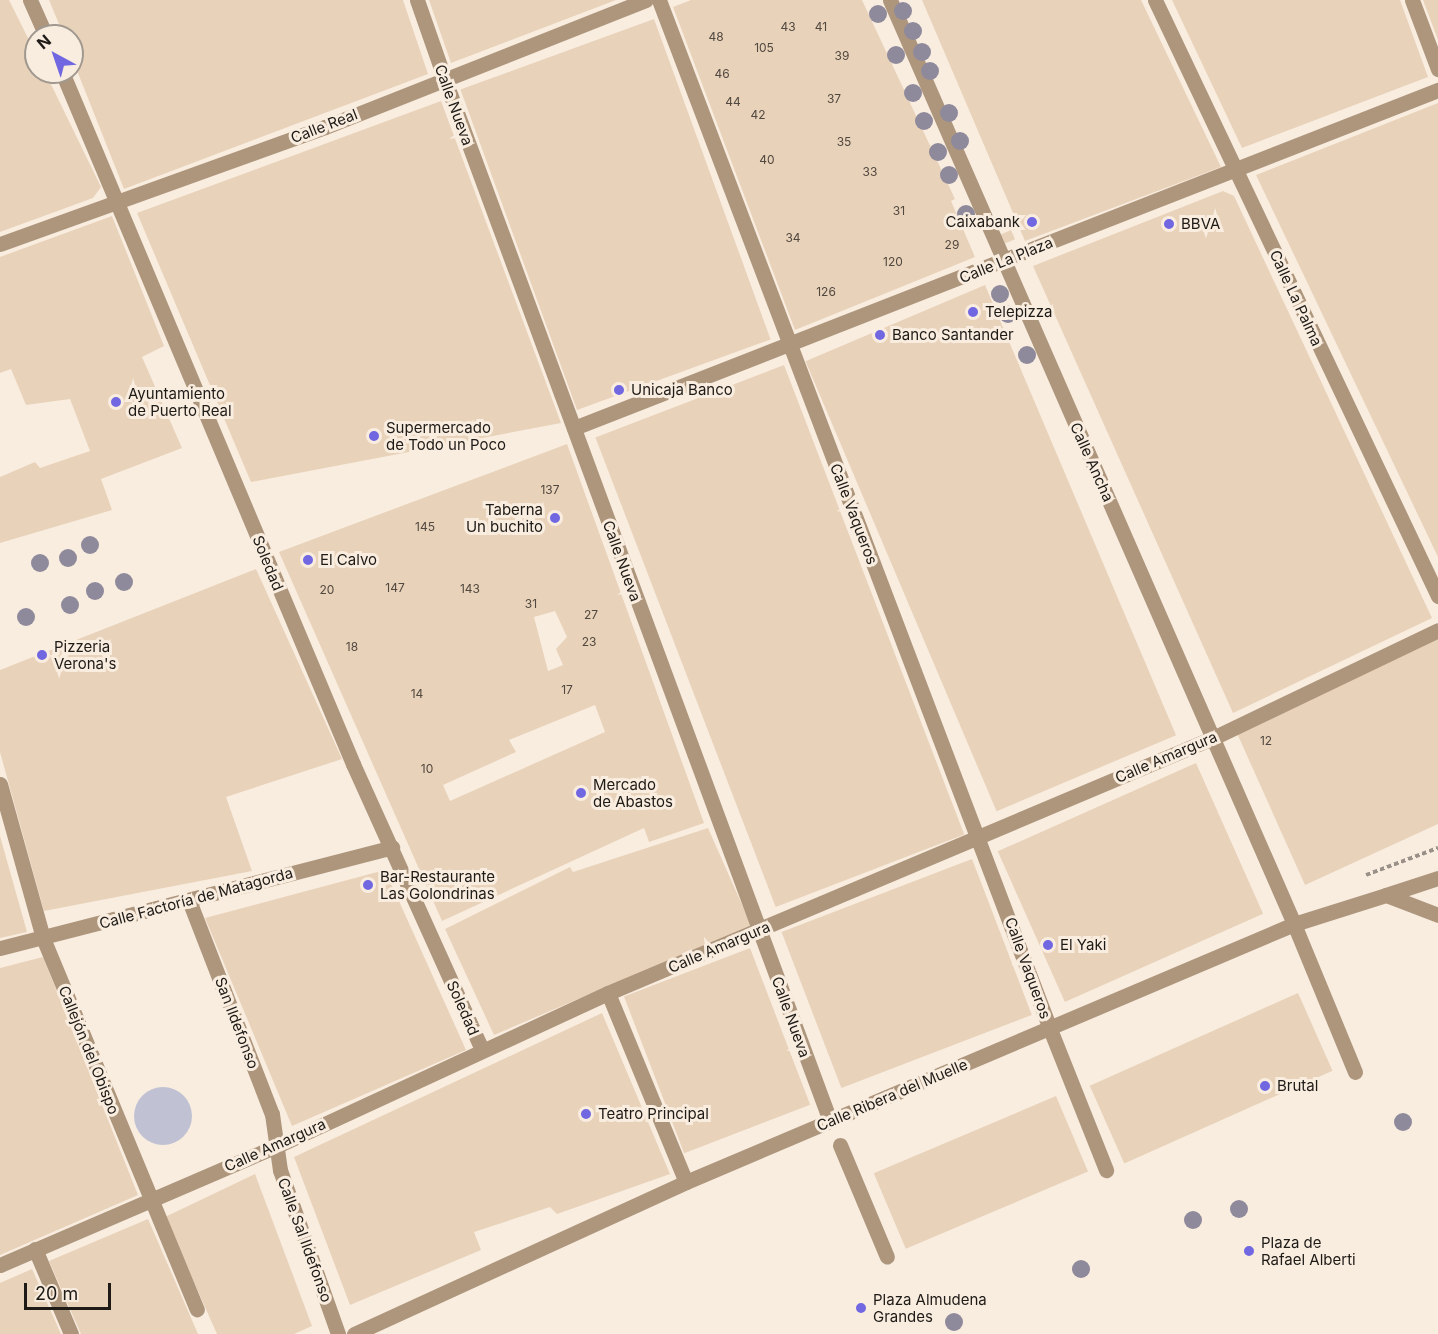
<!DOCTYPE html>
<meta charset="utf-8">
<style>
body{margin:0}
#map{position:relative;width:1438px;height:1334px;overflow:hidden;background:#f9ede0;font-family:Inter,sans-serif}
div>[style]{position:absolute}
.green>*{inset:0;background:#c0c2d4}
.round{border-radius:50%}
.building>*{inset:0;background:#e9d2ba;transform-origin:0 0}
.path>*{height:4px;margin-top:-2px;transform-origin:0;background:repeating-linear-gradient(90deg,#999188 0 4.5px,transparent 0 7.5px)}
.pedestrian>*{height:15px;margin:-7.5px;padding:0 7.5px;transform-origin:7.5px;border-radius:7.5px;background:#ae967d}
.minor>*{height:15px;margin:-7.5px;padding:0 7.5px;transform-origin:7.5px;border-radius:7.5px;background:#ae967d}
.tertiary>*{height:15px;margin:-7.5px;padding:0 7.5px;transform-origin:7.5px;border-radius:7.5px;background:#ae967d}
.trees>*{width:18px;height:18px;margin:-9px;border-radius:50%;background:#8f8a9b}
.dots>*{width:16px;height:16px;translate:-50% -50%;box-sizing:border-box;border:3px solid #f9ede0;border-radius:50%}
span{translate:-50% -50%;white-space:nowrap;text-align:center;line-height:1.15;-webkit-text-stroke:6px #f9ede0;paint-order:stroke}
.number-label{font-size:12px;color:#51483f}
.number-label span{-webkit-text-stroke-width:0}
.street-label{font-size:15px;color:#1e1a16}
.poi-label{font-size:15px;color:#1e1a16}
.right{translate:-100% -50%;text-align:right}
.left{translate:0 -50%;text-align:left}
.north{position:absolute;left:24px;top:24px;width:60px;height:60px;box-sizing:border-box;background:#f9ede0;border:2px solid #a1998f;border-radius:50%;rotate:320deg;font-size:16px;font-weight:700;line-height:24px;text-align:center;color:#1e1a16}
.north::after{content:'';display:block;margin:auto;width:21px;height:27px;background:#7067e1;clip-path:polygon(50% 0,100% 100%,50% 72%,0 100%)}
.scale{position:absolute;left:24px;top:1283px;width:87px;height:27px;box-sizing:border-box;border:3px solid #1e1a16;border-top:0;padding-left:8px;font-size:18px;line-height:21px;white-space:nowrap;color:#1e1a16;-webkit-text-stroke:4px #f9ede0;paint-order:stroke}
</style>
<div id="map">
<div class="green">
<div class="round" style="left:134px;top:1087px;width:58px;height:58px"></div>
</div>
<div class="building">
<div style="clip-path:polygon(0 0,9px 0,36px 54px,36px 72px,45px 72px,101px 187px,93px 198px,0 232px)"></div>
<div style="clip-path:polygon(49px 0,403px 0,428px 74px,124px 189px,72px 58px,72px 36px,64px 36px)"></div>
<div style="clip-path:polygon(429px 0,616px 0,451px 63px)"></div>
<div style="clip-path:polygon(691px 0,862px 0,955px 199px,951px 201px,975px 257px,795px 330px,673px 7px)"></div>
<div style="clip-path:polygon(922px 0,1141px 0,1221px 167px,1025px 241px)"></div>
<div style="clip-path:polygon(1172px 0,1400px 0,1428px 77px,1242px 148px)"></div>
<div style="clip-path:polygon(1423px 0,1438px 0,1438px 40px)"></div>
<div style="left:654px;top:19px;width:341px;height:206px;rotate:70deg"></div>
<div style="clip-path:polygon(441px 101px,561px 423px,251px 482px,137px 213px)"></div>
<div style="clip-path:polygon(1438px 103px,1438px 557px,1256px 175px)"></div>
<div style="clip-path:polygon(1223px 191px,1234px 196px,1432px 618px,1233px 713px,1033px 266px)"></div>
<div style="clip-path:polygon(112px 216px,164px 346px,142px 357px,182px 448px,101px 479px,112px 510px,0 543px,0 477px,35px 462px,40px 468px,90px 451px,70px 399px,26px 405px,11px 369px,0 373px,0 257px)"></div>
<div style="left:1011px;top:230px;width:10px;height:11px;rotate:66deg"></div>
<div style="left:985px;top:285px;width:489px;height:195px;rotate:67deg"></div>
<div style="left:784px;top:365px;width:503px;height:202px;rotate:69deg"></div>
<div style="clip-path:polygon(evenodd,567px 444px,704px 823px,649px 842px,644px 828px,442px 921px,279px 552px,567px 444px,555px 611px,567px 637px,556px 649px,563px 665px,548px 671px,534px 617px,555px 611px,567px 444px,595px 705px,605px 732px,450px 801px,443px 785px,516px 752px,509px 740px,595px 705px)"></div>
<div style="clip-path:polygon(256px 569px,342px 759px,226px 797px,252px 871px,44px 911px,0 752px,0 670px)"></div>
<div style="clip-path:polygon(1438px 637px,1438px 824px,1305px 885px,1236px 731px)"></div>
<div style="left:1196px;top:763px;width:165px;height:217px;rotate:66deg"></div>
<div style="clip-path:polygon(708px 828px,751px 925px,494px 1035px,445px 929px,570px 867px,573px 872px)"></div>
<div style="clip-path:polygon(0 836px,27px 932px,0 938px)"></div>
<div style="left:972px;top:859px;width:167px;height:204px;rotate:69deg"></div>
<div style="clip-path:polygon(385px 870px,466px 1050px,292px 1126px,205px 918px)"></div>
<div style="left:750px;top:948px;width:168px;height:135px;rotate:69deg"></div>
<div style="clip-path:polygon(43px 957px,138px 1195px,0 1255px,0 968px)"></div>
<div style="left:1298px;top:993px;width:85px;height:228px;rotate:66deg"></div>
<div style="clip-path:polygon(602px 1013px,670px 1174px,557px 1214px,550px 1207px,474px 1232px,481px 1250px,350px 1305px,294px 1157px)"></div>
<div style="left:1056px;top:1096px;width:82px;height:198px;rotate:67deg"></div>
<div style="clip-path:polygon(255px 1174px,312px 1326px,294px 1334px,217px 1334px,165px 1217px)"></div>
<div style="clip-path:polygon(148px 1219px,198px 1334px,81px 1334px,49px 1261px)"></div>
<div style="clip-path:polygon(32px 1269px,61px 1334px,0 1334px,0 1283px)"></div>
</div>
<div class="path">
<div style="left:1366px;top:875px;width:77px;rotate:-20.6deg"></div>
</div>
<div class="pedestrian">
<div style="left:1412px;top:0;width:74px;rotate:69.4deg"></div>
<div style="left:445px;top:80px;width:1110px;rotate:69.7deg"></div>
<div style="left:574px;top:428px;width:928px;rotate:-21.37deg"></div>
<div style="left:0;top:784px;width:160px;rotate:74.4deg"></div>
<div style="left:43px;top:938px;width:402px;rotate:67.5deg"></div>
<div style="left:1294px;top:924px;width:160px;rotate:67.6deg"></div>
<div style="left:1050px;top:1029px;width:152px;rotate:68.3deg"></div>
<div style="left:840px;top:1145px;width:121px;rotate:67.2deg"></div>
<div style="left:35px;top:1249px;width:92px;rotate:67deg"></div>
</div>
<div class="minor">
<div style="left:30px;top:0;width:39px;rotate:66deg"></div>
<div style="left:417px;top:0;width:85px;rotate:70.7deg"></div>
<div style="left:659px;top:0;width:1101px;rotate:69.19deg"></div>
<div style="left:890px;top:0;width:1008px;rotate:66.38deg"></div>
<div style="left:1155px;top:0;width:660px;rotate:64.6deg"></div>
<div style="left:62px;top:72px;width:751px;rotate:67.19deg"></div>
<div style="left:353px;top:764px;width:314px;rotate:65.7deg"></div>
<div style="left:190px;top:903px;width:226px;rotate:68.8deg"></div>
<div style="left:272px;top:1114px;width:57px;rotate:81.9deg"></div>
<div style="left:280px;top:1170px;width:174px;rotate:70.5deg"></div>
<div style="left:0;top:948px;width:405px;rotate:-14.4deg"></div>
<div style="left:608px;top:993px;width:204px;rotate:67.6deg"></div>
<div style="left:0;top:1265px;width:304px;rotate:-23.3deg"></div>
<div style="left:279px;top:1145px;width:362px;rotate:-24.8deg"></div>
<div style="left:608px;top:993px;width:659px;rotate:-22.87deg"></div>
<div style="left:1215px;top:737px;width:247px;rotate:-25.6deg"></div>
</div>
<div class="tertiary">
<div style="left:0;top:244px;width:345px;rotate:-19.8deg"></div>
<div style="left:325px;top:127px;width:345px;rotate:-21.6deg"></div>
<div style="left:1386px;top:895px;width:55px;rotate:-18.1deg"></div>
<div style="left:354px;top:1334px;width:365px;rotate:-24.6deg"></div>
<div style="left:686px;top:1182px;width:660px;rotate:-22.99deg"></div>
<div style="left:1294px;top:924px;width:96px;rotate:-17.5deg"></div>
<div style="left:1386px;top:895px;width:56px;rotate:21deg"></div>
</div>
<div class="trees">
<div style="left:903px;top:11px"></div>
<div style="left:878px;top:14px"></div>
<div style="left:913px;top:31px"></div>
<div style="left:922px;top:52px"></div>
<div style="left:896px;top:55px"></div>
<div style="left:930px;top:71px"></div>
<div style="left:913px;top:93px"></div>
<div style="left:949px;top:113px"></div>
<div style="left:924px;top:121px"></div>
<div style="left:960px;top:141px"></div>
<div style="left:938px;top:152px"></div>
<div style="left:949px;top:175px"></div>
<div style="left:966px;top:214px"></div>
<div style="left:1000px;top:294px"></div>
<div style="left:1008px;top:314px"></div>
<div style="left:1027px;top:355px"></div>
<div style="left:90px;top:545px"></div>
<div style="left:68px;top:558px"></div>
<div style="left:40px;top:563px"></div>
<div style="left:124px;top:582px"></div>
<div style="left:95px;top:591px"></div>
<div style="left:70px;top:605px"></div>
<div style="left:26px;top:617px"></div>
<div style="left:1403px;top:1122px"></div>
<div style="left:1239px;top:1209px"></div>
<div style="left:1193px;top:1220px"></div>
<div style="left:1081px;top:1269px"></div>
<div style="left:954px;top:1322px"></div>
</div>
<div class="dots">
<div style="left:1032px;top:222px;background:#7067e1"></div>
<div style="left:1169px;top:224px;background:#7067e1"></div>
<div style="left:973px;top:312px;background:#7067e1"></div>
<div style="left:880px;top:335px;background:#7067e1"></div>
<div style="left:619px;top:390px;background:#7067e1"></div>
<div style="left:116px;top:402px;background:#7067e1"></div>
<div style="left:374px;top:436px;background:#7067e1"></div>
<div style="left:555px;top:518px;background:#7067e1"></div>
<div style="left:308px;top:560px;background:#7067e1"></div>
<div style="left:42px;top:655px;background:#7067e1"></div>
<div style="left:581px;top:793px;background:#7067e1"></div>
<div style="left:368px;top:885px;background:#7067e1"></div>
<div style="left:1048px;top:945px;background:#7067e1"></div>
<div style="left:1265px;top:1086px;background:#7067e1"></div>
<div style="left:586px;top:1114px;background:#7067e1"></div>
<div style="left:1249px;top:1251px;background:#7067e1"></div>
<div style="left:861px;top:1308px;background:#7067e1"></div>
</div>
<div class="number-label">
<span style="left:788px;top:27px">43</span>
<span style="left:821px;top:27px">41</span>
<span style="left:716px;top:37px">48</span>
<span style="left:764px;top:48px">105</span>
<span style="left:842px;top:56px">39</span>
<span style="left:722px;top:74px">46</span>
<span style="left:834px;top:99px">37</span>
<span style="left:733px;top:102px">44</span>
<span style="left:758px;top:115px">42</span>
<span style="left:844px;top:142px">35</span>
<span style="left:767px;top:160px">40</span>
<span style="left:870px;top:172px">33</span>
<span style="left:899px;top:211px">31</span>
<span style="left:793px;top:238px">34</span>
<span style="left:952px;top:245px">29</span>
<span style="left:893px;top:262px">120</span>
<span style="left:826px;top:292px">126</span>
<span style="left:550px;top:490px">137</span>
<span style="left:425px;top:527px">145</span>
<span style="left:395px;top:588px">147</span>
<span style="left:470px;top:589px">143</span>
<span style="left:327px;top:590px">20</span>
<span style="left:531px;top:604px">31</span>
<span style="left:591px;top:615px">27</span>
<span style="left:589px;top:642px">23</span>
<span style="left:352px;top:647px">18</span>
<span style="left:567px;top:690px">17</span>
<span style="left:417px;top:694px">14</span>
<span style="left:1266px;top:741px">12</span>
<span style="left:427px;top:769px">10</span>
</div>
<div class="street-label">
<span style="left:454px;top:105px;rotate:70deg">Calle Nueva</span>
<span style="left:324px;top:126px;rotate:-21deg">Calle Real</span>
<span style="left:1006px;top:260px;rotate:-22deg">Calle La Plaza</span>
<span style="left:1296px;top:298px;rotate:65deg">Calle La Palma</span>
<span style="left:1092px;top:462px;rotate:66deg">Calle Ancha</span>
<span style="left:854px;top:514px;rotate:69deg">Calle Vaqueros</span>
<span style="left:622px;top:561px;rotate:70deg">Calle Nueva</span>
<span style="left:268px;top:563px;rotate:68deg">Soledad</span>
<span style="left:1166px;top:757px;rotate:-23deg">Calle Amargura</span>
<span style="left:196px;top:898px;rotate:-15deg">Calle Factoría de Matagorda</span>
<span style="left:719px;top:947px;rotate:-23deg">Calle Amargura</span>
<span style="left:1028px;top:968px;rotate:70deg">Calle Vaqueros</span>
<span style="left:463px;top:1008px;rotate:66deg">Soledad</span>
<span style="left:791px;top:1017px;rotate:70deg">Calle Nueva</span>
<span style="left:237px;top:1023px;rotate:69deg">San Ildefonso</span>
<span style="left:89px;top:1050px;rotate:68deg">Callejón del Obispo</span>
<span style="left:892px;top:1095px;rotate:-23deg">Calle Ribera del Muelle</span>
<span style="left:275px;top:1145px;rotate:-24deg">Calle Amargura</span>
<span style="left:305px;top:1240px;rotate:70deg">Calle Sal Ildefonso</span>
</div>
<div class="poi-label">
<span class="right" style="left:1020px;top:222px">Caixabank</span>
<span class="left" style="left:1181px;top:224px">BBVA</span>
<span class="left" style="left:985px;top:312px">Telepizza</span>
<span class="left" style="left:892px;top:335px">Banco Santander</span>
<span class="left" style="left:631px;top:390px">Unicaja Banco</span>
<span class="left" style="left:128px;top:402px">Ayuntamiento<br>de Puerto Real</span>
<span class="left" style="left:386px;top:436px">Supermercado<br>de Todo un Poco</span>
<span class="right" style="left:543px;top:518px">Taberna<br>Un buchito</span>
<span class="left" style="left:320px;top:560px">El Calvo</span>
<span class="left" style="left:54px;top:655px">Pizzeria<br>Verona's</span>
<span class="left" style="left:593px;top:793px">Mercado<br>de Abastos</span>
<span class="left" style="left:380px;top:885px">Bar-Restaurante<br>Las Golondrinas</span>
<span class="left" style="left:1060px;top:945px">El Yaki</span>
<span class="left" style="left:1277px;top:1086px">Brutal</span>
<span class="left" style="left:598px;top:1114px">Teatro Principal</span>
<span class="left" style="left:1261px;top:1251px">Plaza de<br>Rafael Alberti</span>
<span class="left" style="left:873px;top:1308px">Plaza Almudena<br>Grandes</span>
</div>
<div class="north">N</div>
<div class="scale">20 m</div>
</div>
